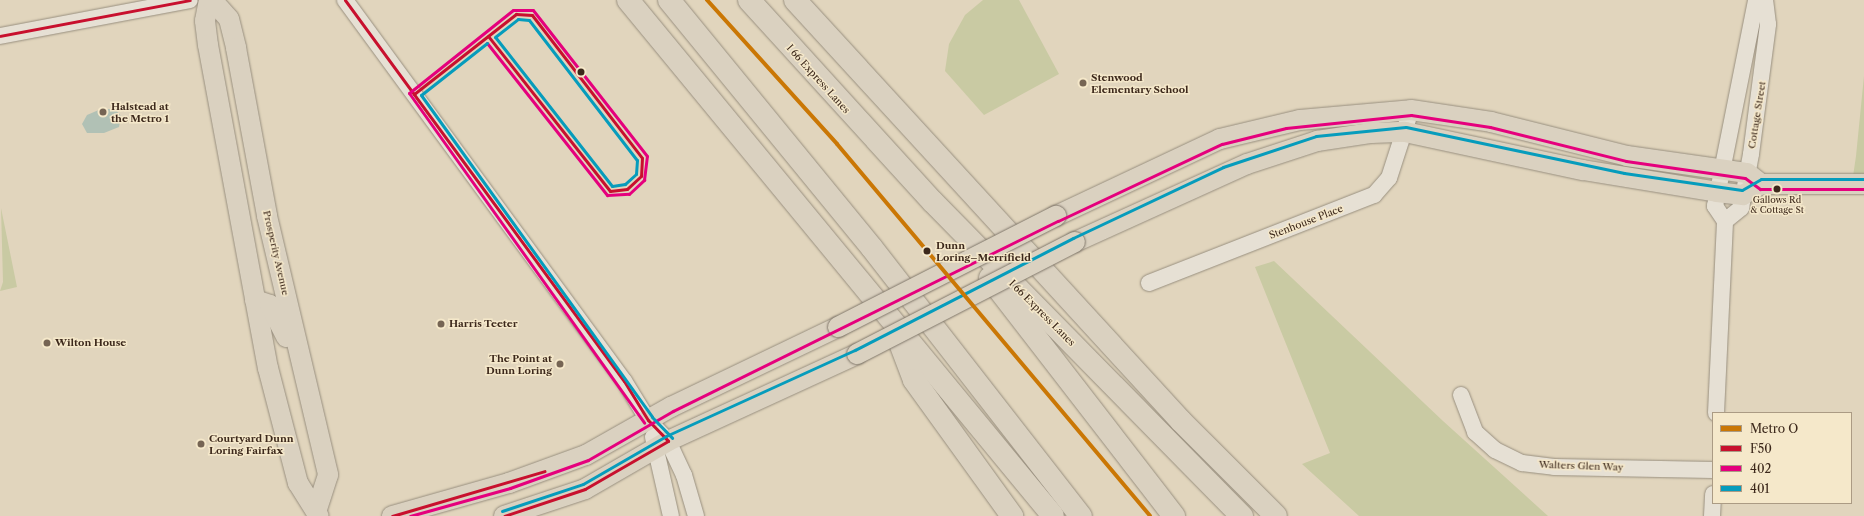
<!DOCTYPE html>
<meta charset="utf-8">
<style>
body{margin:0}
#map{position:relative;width:1864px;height:516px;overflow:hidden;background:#e1d5bd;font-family:"Libre Caslon Text",serif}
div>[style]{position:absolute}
.green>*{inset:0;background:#c9caa3}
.water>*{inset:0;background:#b1c1b5}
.roads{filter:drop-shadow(0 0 1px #988f7f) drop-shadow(0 0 1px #988f7f)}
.minor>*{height:16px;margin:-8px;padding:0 8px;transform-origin:8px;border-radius:8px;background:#e6e0d4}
.major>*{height:20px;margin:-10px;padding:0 10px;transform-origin:10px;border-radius:10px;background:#dad1c0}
.highway>*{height:22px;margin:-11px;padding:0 11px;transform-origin:11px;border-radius:11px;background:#dad1c0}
.bridges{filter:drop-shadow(0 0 1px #80776a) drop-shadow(0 0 1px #80776a)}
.major-bridge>*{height:20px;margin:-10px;padding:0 10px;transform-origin:10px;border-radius:10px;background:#dad1c0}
.bus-1>*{height:3px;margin:-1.5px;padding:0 1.5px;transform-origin:1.5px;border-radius:1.5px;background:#c8102e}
.bus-2>*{height:3px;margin:-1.5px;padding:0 1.5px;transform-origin:1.5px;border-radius:1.5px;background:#e5007d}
.bus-3>*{height:3px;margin:-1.5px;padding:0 1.5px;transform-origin:1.5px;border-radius:1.5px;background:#069cbc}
.metro-1>*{height:4px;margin:-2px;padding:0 2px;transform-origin:2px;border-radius:2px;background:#ca7705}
.dots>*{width:11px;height:11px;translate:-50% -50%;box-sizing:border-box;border:2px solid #f5e8ca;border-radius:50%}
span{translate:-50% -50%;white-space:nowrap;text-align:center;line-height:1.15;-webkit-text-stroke:3px #f5e8ca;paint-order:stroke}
.bus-label{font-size:9px;color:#3c281b}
.poi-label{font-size:10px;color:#3c281b;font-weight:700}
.left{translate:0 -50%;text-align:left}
.right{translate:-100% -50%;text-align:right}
.street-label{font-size:10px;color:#3c281b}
.stop-label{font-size:10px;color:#3c281b;font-weight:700}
.legend{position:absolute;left:1712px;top:412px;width:140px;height:92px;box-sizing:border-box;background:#f5e8ca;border:1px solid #ab9b84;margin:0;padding:5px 7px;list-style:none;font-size:12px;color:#3c281b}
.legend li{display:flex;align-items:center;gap:8px;height:20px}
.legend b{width:20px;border:1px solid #ab9b84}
</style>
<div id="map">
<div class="green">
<div style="clip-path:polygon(983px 0,1019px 0,1059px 74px,984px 115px,945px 71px,949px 44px,965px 15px)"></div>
<div style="clip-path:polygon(1864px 76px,1864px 184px,1852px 183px,1856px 156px)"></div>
<div style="clip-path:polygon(1px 208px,17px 287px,0 291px,3px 282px)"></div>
<div style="clip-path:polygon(1274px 261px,1443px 421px,1548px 516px,1359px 516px,1302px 464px,1330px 453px,1255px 267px)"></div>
</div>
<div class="water">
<div style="clip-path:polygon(101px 109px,115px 109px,121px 116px,119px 127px,104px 133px,87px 133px,82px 124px,87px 115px)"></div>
</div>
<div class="roads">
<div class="minor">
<div style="left:345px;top:0;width:472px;rotate:53.8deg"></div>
<div style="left:624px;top:381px;width:46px;rotate:58.4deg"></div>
<div style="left:648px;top:420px;width:29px;rotate:46deg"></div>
<div style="left:668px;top:441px;width:38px;rotate:65deg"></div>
<div style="left:684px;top:475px;width:43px;rotate:73.7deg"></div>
<div style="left:0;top:36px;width:193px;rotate:-10.7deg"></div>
<div style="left:1725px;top:221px;width:21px;rotate:-39deg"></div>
<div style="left:1741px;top:208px;width:55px;rotate:-79.5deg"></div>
<div style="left:1751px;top:154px;width:131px;rotate:-82.5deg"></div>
<div style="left:1768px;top:24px;width:24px;rotate:-97deg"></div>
<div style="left:1149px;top:283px;width:242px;rotate:-21.4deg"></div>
<div style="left:1374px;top:195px;width:23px;rotate:-49deg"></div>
<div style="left:1389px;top:178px;width:71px;rotate:-72.1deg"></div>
<div style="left:1461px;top:395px;width:40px;rotate:69deg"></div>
<div style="left:1475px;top:432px;width:27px;rotate:42deg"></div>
<div style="left:1495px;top:450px;width:30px;rotate:26deg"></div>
<div style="left:1522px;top:463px;width:32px;rotate:7deg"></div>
<div style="left:1554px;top:467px;width:159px;rotate:1.1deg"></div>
<div style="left:1716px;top:413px;width:192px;rotate:-87.3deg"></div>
<div style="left:1725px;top:221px;width:18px;rotate:-124deg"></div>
<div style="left:1715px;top:206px;width:210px;rotate:-78.7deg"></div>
<div style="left:653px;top:437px;width:81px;rotate:77.2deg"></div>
<div style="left:1712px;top:516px;width:22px;rotate:-87deg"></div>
</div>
<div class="major">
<div style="left:209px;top:0;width:21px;rotate:101deg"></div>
<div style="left:205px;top:21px;width:24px;rotate:83deg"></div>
<div style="left:208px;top:45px;width:329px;rotate:79.5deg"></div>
<div style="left:268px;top:368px;width:119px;rotate:75.4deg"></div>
<div style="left:298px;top:483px;width:39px;rotate:58deg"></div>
<div style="left:212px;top:0;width:25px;rotate:48deg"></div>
<div style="left:229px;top:19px;width:30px;rotate:76deg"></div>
<div style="left:236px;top:48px;width:171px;rotate:79.5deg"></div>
<div style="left:267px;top:216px;width:266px;rotate:76.7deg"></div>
<div style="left:328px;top:475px;width:35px;rotate:108deg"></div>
<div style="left:1056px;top:216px;width:181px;rotate:-25.2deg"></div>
<div style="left:1220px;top:139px;width:82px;rotate:-13.4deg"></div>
<div style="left:1300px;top:120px;width:111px;rotate:-5.1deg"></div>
<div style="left:1411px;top:110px;width:81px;rotate:8.5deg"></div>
<div style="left:1491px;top:122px;width:140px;rotate:14deg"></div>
<div style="left:1627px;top:156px;width:121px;rotate:8.1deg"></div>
<div style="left:1747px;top:173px;width:18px;rotate:38deg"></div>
<div style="left:1075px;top:242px;width:189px;rotate:-24.4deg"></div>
<div style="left:1247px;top:164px;width:74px;rotate:-18.2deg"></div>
<div style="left:1317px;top:141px;width:55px;rotate:-8.4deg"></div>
<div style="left:1371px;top:133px;width:34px;rotate:-2deg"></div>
<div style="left:1405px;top:132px;width:182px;rotate:12.1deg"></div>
<div style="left:1583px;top:170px;width:136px;rotate:9.3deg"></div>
<div style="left:1717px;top:192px;width:26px;rotate:7deg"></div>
<div style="left:1743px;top:195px;width:21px;rotate:-31deg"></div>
<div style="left:1761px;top:184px;width:103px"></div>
<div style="left:255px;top:300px;width:16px;rotate:18deg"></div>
<div style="left:270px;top:305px;width:36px;rotate:63deg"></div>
<div style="left:392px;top:516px;width:122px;rotate:-15.8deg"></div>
<div style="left:509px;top:483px;width:82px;rotate:-20deg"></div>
<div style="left:586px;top:455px;width:98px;rotate:-29.5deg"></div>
<div style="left:671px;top:407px;width:185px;rotate:-25.6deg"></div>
<div style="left:504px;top:516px;width:85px;rotate:-18.4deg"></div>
<div style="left:585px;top:489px;width:96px;rotate:-30deg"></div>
<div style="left:668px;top:441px;width:208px;rotate:-24.7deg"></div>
</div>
<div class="highway">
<div style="left:628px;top:0;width:668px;rotate:50.52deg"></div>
<div style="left:669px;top:0;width:320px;rotate:50.7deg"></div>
<div style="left:872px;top:248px;width:340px;rotate:52.1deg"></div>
<div style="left:749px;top:0;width:273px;rotate:47.7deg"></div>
<div style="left:933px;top:202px;width:441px;rotate:45.5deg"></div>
<div style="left:795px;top:0;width:571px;rotate:47.48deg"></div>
<div style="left:1181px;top:421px;width:134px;rotate:45deg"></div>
<div style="left:990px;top:278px;width:301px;rotate:52.3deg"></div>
<div style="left:897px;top:335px;width:48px;rotate:69.3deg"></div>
<div style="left:914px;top:380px;width:168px;rotate:54.2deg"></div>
</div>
</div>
<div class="bridges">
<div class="major-bridge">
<div style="left:838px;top:327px;width:245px;rotate:-27deg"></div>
<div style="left:857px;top:354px;width:245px;rotate:-27.2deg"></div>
</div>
</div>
<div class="bus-1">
<div style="left:345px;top:0;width:472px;rotate:53.8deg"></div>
<div style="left:624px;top:381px;width:46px;rotate:58.4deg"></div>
<div style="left:648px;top:420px;width:29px;rotate:46deg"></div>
<div style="left:668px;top:441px;width:96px;rotate:150deg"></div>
<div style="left:585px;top:489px;width:85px;rotate:161.6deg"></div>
<div style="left:0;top:36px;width:193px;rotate:-10.7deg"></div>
<div style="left:414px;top:94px;width:130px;rotate:-38.1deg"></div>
<div style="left:516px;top:14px;width:16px;rotate:4deg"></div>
<div style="left:532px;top:15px;width:180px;rotate:52.4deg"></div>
<div style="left:642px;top:158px;width:18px;rotate:93deg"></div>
<div style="left:641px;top:176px;width:19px;rotate:137deg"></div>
<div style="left:627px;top:189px;width:17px;rotate:173deg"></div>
<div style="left:610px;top:191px;width:197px;rotate:-128.2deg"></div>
<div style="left:392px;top:516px;width:159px;rotate:-16.4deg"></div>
</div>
<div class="bus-2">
<div style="left:487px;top:43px;width:194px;rotate:51.7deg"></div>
<div style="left:607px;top:195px;width:22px;rotate:-3deg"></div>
<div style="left:629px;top:194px;width:21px;rotate:-43deg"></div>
<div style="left:644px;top:180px;width:24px;rotate:-83deg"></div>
<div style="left:647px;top:156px;width:185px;rotate:-128deg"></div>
<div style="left:533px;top:10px;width:20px;rotate:180deg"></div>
<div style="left:513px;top:10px;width:133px;rotate:141.4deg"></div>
<div style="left:409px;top:93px;width:405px;rotate:54.5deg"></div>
<div style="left:410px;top:516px;width:104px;rotate:-15.6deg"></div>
<div style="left:510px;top:488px;width:83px;rotate:-19.7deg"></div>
<div style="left:588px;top:460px;width:98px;rotate:-30deg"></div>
<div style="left:673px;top:411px;width:429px;rotate:-26.3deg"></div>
<div style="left:1058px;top:221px;width:181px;rotate:-25.2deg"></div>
<div style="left:1222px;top:144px;width:66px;rotate:-14deg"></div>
<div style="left:1286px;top:128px;width:126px;rotate:-5.9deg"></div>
<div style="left:1411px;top:115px;width:80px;rotate:8.6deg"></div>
<div style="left:1490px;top:127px;width:140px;rotate:14deg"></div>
<div style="left:1626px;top:161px;width:120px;rotate:8.1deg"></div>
<div style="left:1745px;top:178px;width:19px;rotate:36deg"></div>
<div style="left:1760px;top:189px;width:104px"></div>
</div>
<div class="bus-3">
<div style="left:518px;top:19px;width:11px;rotate:5deg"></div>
<div style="left:529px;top:20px;width:177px;rotate:52.4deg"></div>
<div style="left:637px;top:160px;width:14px;rotate:94deg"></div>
<div style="left:636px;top:174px;width:15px;rotate:138deg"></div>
<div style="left:625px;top:184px;width:13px;rotate:171deg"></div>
<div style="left:612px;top:186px;width:189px;rotate:-128.1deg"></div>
<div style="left:495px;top:37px;width:29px;rotate:-38deg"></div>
<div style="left:487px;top:43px;width:84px;rotate:141.8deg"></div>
<div style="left:421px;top:95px;width:396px;rotate:54.3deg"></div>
<div style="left:652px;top:417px;width:29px;rotate:46deg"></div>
<div style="left:502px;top:511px;width:85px;rotate:-18.4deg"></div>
<div style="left:583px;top:484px;width:96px;rotate:-30deg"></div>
<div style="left:666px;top:436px;width:208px;rotate:-24.5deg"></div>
<div style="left:855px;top:350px;width:245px;rotate:-27.2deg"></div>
<div style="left:1073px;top:238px;width:166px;rotate:-25.3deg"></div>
<div style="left:1223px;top:167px;width:98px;rotate:-18.4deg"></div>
<div style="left:1316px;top:136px;width:90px;rotate:-5.7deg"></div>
<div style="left:1406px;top:127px;width:223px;rotate:11.9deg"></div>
<div style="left:1624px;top:173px;width:119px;rotate:8.2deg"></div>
<div style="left:1742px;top:190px;width:22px;rotate:-30deg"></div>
<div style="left:1761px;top:179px;width:103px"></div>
</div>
<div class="metro-1">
<div style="left:707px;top:0;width:194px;rotate:47.9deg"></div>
<div style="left:837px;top:144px;width:486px;rotate:49.9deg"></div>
</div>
<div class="dots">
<div style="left:581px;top:72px;background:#3c281b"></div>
<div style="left:1083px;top:83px;background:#766554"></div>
<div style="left:103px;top:112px;background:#766554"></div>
<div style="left:1777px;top:189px;background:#3c281b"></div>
<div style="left:927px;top:251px;background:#3c281b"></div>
<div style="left:441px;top:324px;background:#766554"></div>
<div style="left:47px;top:343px;background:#766554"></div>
<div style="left:560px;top:364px;background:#766554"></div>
<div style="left:201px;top:444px;background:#766554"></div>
</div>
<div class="bus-label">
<span style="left:1777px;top:205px">Gallows Rd<br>&amp; Cottage St</span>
</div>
<div class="poi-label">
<span class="left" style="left:1091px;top:83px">Stenwood<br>Elementary School</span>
<span class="left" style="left:111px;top:112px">Halstead at<br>the Metro 1</span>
<span class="left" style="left:449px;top:324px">Harris Teeter</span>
<span class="left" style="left:55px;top:343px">Wilton House</span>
<span class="right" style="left:552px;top:364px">The Point at<br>Dunn Loring</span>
<span class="left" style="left:209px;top:444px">Courtyard Dunn<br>Loring Fairfax</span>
</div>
<div class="street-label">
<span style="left:818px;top:79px;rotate:48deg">I 66 Express Lanes</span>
<span style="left:1757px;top:115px;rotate:-81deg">Cottage Street</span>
<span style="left:1306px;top:222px;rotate:-21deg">Stenhouse Place</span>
<span style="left:276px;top:253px;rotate:77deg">Prosperity Avenue</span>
<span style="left:1042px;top:313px;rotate:45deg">I 66 Express Lanes</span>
<span style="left:1581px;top:466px;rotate:2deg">Walters Glen Way</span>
</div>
<div class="stop-label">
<span class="left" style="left:936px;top:251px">Dunn<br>Loring–Merrifield</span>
</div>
<ul class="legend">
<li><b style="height:5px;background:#ca7705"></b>Metro O</li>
<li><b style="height:5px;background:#c8102e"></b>F50</li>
<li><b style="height:5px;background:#e5007d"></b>402</li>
<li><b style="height:5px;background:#069cbc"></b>401</li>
</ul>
</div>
